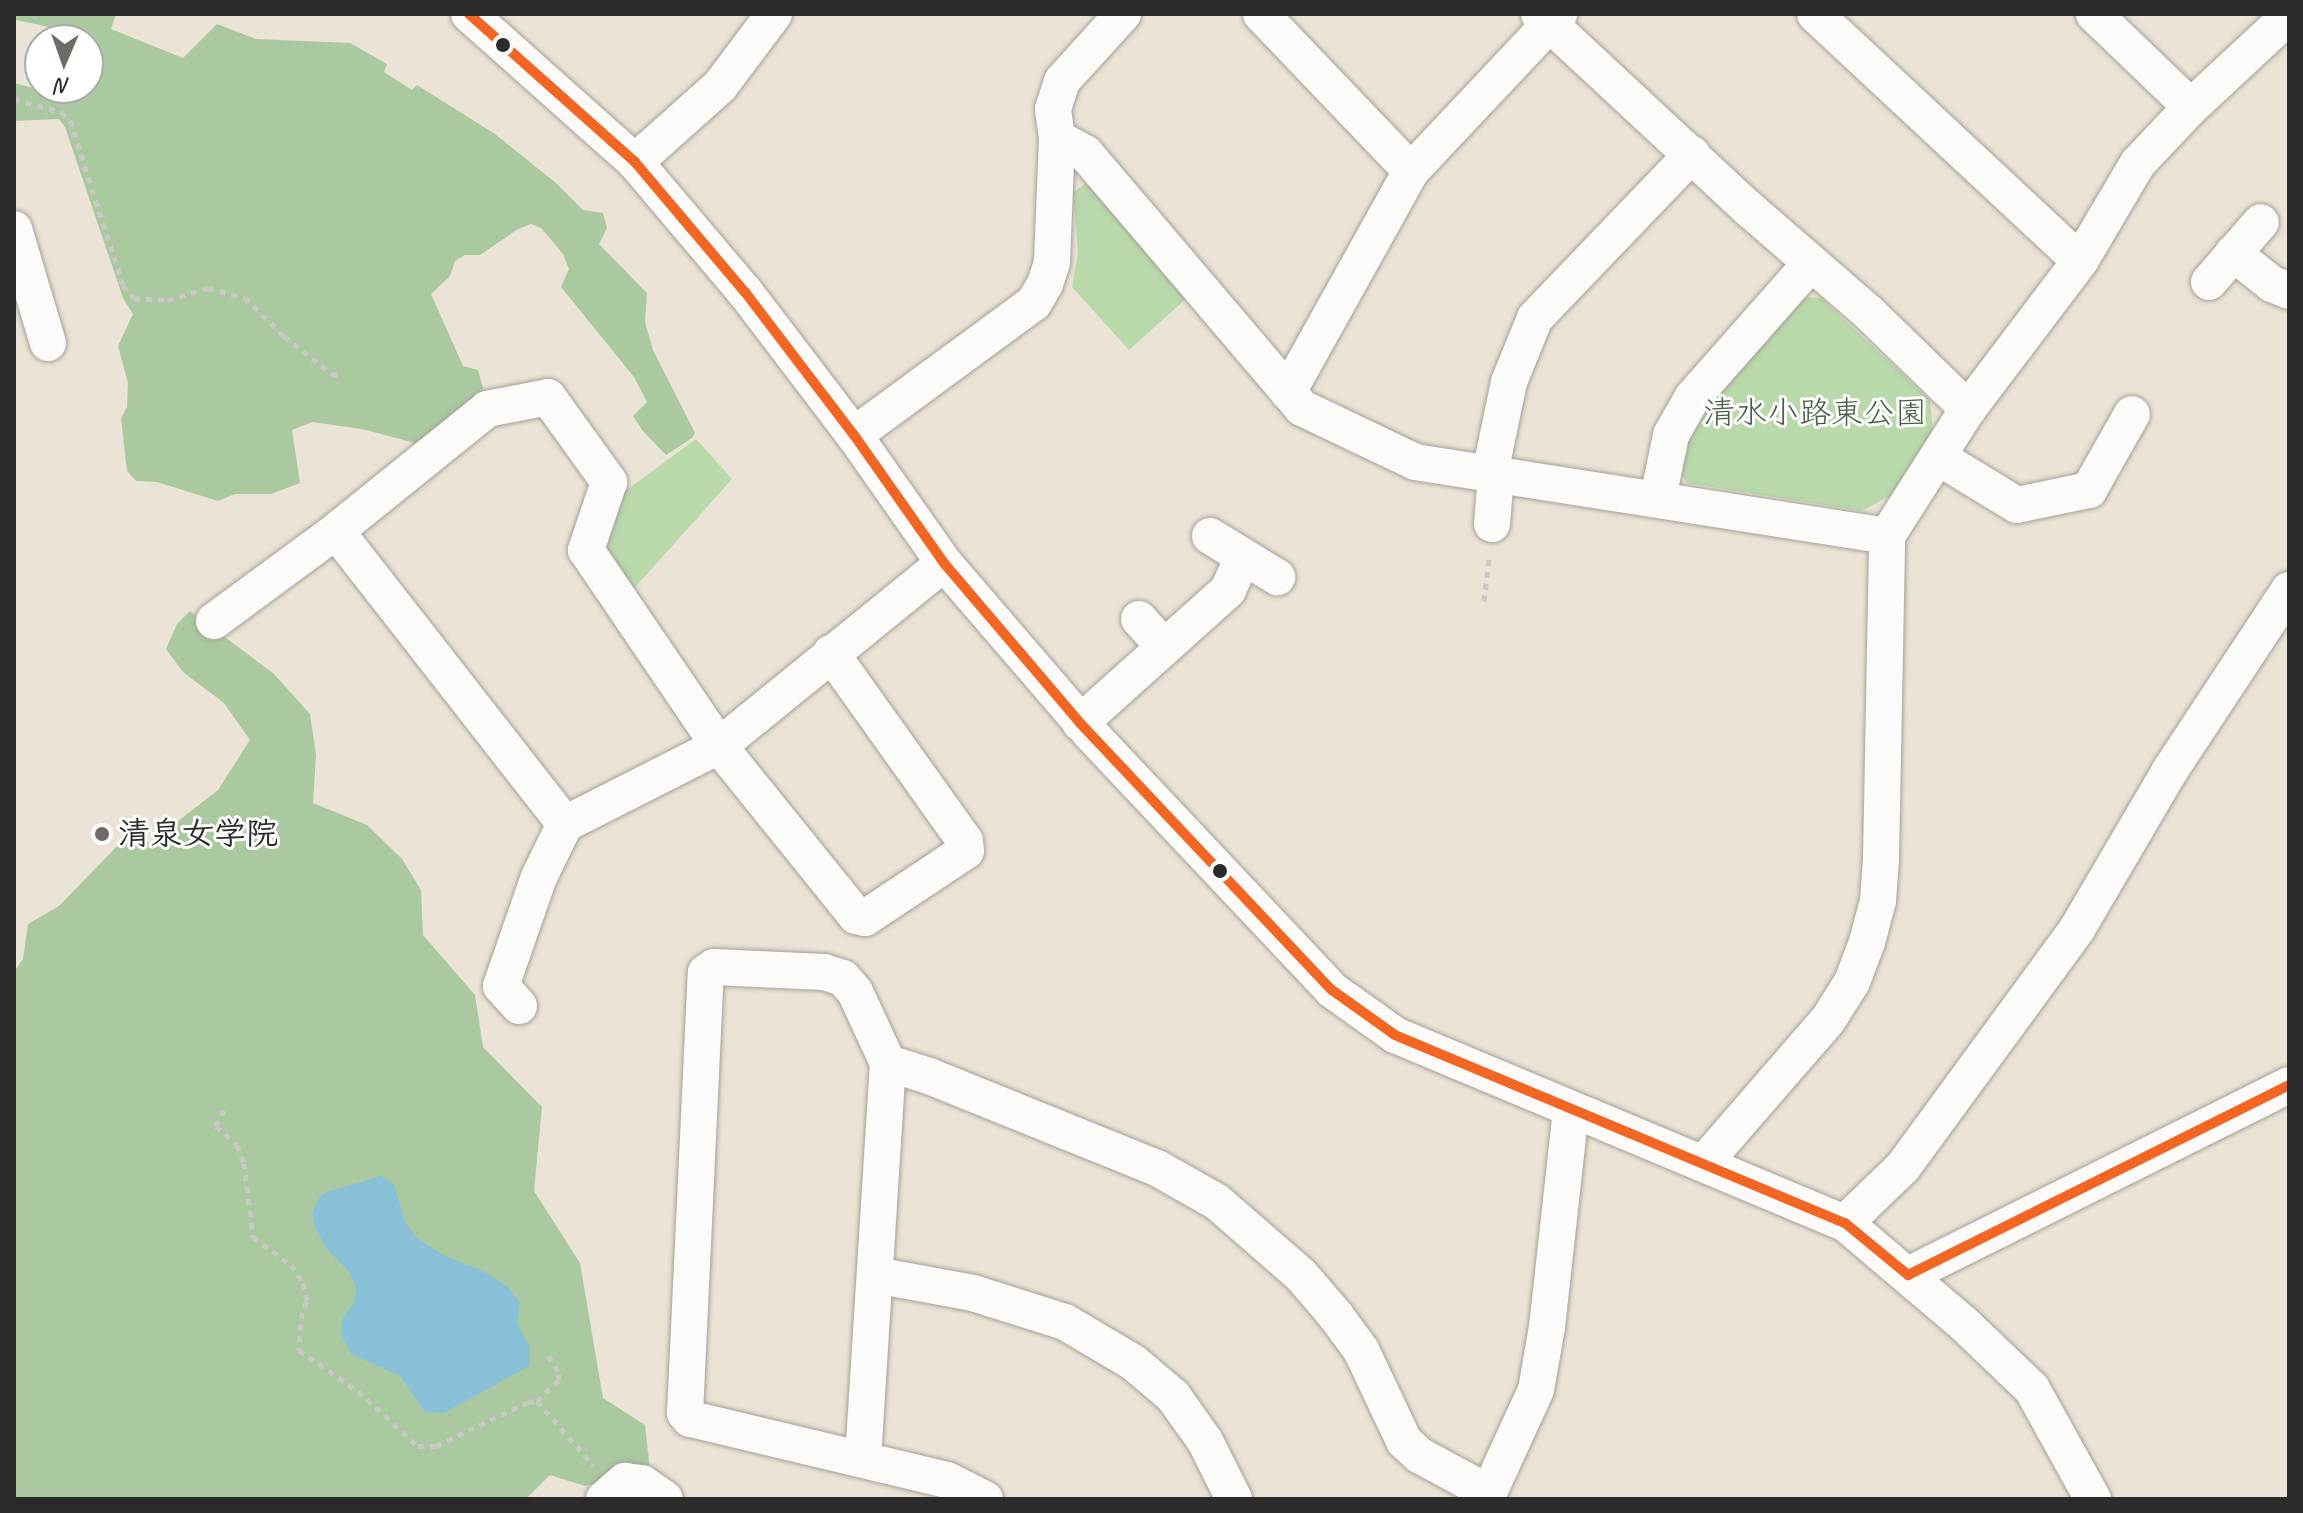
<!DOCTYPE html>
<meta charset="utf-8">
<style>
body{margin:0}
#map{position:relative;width:2303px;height:1513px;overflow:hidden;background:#ebe3d5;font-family:Caveat,"Klee One",sans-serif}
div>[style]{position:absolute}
.green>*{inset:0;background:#b9d9ab}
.forest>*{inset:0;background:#aac9a0}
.water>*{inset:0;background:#88c0d8}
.path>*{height:5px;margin-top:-2.5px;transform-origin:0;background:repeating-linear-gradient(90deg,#cac9c6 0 6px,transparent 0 12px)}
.roads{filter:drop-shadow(0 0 2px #a5a199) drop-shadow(0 0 2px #a5a199)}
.minor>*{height:36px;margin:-18px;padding:0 18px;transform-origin:18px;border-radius:18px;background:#fcfbf9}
.bus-1>*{height:10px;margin:-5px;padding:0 5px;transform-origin:5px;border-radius:5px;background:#f26522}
.dots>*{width:22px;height:22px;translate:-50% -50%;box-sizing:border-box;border:4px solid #fff;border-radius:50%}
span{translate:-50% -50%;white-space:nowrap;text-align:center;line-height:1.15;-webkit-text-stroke:6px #fff;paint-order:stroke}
.park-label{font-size:32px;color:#495d47}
.poi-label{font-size:32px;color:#2b2b2b;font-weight:700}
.left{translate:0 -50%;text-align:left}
.frame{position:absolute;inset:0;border:16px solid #2b2b2b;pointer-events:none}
.north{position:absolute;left:24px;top:24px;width:80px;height:80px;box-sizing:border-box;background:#fff;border:2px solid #aaa;border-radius:50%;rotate:182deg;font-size:22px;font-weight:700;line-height:32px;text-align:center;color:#2b2b2b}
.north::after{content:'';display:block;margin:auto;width:28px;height:36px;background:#6e6b66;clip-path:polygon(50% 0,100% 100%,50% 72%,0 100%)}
</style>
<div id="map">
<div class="green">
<div style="clip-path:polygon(1086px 183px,1188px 297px,1129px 350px,1072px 287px,1078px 253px,1073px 193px)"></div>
<div style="clip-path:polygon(1800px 297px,1821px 298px,1930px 400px,1933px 433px,1892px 495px,1862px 511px,1687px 483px,1675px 464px,1683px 436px)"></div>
<div style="clip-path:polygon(696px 439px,732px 479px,631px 592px,604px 547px,624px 492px)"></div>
</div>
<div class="forest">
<div style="clip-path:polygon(14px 14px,116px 14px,111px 29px,183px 58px,217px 24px,256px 39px,350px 43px,387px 64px,384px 72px,412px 90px,417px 85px,495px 134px,556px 183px,583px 210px,603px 213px,607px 228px,599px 244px,647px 293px,645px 322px,653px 350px,695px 433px,692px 438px,666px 455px,643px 431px,633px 416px,647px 402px,634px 377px,561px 287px,569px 269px,563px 254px,541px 228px,531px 224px,518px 229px,480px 255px,465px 255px,455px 261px,450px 276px,431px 294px,463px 366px,478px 370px,483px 388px,479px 396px,419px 444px,362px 429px,312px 422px,292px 430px,300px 483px,271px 494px,235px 494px,218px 501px,157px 482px,136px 481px,127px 471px,121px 418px,127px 407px,128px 383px,118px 346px,133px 314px,123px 298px,65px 127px,59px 119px,14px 121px,14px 83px,53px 93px,55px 88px,88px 88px,88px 40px,67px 40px,54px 28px,16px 20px)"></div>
<div style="clip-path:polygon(190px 611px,274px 674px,310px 714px,316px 755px,313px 803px,367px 825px,402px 859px,421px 890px,423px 935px,475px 995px,483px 1047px,542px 1107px,534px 1191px,580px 1263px,603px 1398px,645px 1425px,650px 1470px,585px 1486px,550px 1475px,526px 1499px,14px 1499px,14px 972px,23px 959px,28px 924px,59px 906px,129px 834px,150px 843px,218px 790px,250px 740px,224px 703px,183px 672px,166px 649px,177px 624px)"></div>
</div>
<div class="water">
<div style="clip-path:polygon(381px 1176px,394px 1184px,405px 1222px,416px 1237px,443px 1255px,483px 1271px,507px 1286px,520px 1302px,517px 1323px,530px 1347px,529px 1366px,444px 1413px,425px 1412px,400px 1376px,351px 1354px,341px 1334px,342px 1319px,354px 1303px,356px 1287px,349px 1272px,326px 1248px,315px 1227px,312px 1213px,320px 1196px,327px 1192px)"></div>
</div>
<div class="path">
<div style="left:14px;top:99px;width:49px;rotate:15.5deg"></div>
<div style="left:61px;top:112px;width:12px;rotate:42deg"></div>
<div style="left:70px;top:120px;width:173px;rotate:72.2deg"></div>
<div style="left:123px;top:285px;width:17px;rotate:50deg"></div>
<div style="left:134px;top:298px;width:34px;rotate:3deg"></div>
<div style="left:168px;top:300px;width:42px;rotate:-16.7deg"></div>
<div style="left:208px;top:288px;width:38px;rotate:15deg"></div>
<div style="left:245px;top:298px;width:54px;rotate:44.3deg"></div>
<div style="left:284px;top:336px;width:61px;rotate:38.4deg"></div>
<div style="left:332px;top:374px;width:9px;rotate:6deg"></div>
<div style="left:1484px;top:601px;width:43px;rotate:-83.4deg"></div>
<div style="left:224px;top:1110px;width:18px;rotate:117deg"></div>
<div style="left:216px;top:1126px;width:28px;rotate:42deg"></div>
<div style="left:237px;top:1145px;width:19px;rotate:69deg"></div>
<div style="left:244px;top:1163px;width:75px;rotate:83.1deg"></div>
<div style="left:253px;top:1237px;width:47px;rotate:36.4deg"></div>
<div style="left:291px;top:1265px;width:22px;rotate:56deg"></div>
<div style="left:303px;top:1283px;width:18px;rotate:77deg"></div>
<div style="left:307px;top:1301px;width:12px;rotate:114deg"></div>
<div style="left:302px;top:1312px;width:38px;rotate:95deg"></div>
<div style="left:299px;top:1350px;width:72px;rotate:34.8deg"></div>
<div style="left:358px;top:1391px;width:81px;rotate:42.5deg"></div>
<div style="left:418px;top:1446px;width:18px"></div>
<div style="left:436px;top:1446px;width:102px;rotate:-25.6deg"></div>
<div style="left:528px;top:1402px;width:9px;rotate:-6deg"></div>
<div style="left:537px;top:1401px;width:86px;rotate:48.8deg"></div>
<div style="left:537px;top:1401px;width:30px;rotate:-44deg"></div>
<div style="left:559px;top:1380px;width:9px;rotate:-96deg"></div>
<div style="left:558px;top:1371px;width:19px;rotate:-122deg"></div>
</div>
<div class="roads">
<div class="minor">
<div style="left:469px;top:14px;width:222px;rotate:41.7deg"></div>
<div style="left:635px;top:162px;width:170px;rotate:49.8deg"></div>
<div style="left:745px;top:292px;width:180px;rotate:52.7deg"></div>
<div style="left:854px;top:435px;width:156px;rotate:54.9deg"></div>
<div style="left:944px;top:563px;width:224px;rotate:49.3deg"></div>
<div style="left:1090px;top:733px;width:353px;rotate:46.7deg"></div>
<div style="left:1332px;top:990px;width:77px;rotate:35.5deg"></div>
<div style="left:1395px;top:1035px;width:488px;rotate:22.7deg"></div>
<div style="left:1845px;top:1223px;width:155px;rotate:40.3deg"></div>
<div style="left:1963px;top:1323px;width:95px;rotate:43.7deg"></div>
<div style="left:2032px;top:1389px;width:126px;rotate:61deg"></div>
<div style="left:1261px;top:14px;width:217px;rotate:46.3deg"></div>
<div style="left:1539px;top:14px;width:287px;rotate:42.9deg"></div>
<div style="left:1749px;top:209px;width:159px;rotate:40.9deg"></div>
<div style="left:1869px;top:313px;width:138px;rotate:44.1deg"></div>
<div style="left:1815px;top:14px;width:362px;rotate:43deg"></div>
<div style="left:2094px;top:14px;width:134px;rotate:43.8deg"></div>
<div style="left:1057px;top:138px;width:32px;rotate:28deg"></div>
<div style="left:1085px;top:153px;width:335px;rotate:49.6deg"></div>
<div style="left:1302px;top:408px;width:125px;rotate:25.5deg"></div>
<div style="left:1415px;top:462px;width:478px;rotate:8.9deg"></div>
<div style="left:635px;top:162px;width:114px;rotate:-41.8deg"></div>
<div style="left:720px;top:86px;width:90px;rotate:-53.1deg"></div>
<div style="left:14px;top:229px;width:119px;rotate:73.4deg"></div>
<div style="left:2233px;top:253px;width:50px;rotate:38.5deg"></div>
<div style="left:2272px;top:284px;width:18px;rotate:22deg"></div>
<div style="left:2209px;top:282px;width:79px;rotate:-49.1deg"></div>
<div style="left:1288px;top:392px;width:253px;rotate:-60.9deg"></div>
<div style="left:1411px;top:171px;width:216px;rotate:-46.7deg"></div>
<div style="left:854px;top:435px;width:223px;rotate:-36.3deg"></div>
<div style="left:1034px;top:303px;width:22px;rotate:-60deg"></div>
<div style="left:1045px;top:284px;width:23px;rotate:-72deg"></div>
<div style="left:1052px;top:262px;width:124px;rotate:-87.7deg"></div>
<div style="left:1057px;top:138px;width:29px;rotate:-98deg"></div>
<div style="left:1053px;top:109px;width:29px;rotate:-72deg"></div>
<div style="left:1062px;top:81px;width:91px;rotate:-47.7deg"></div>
<div style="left:1938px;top:457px;width:92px;rotate:31.3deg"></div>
<div style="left:2017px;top:505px;width:74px;rotate:-11.8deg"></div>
<div style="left:2089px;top:490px;width:87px;rotate:-60.5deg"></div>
<div style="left:1490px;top:473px;width:93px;rotate:-78.2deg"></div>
<div style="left:1509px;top:382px;width:69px;rotate:-67.9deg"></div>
<div style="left:1535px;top:318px;width:227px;rotate:-46.2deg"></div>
<div style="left:1658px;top:498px;width:64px;rotate:-78.3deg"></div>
<div style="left:1671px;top:435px;width:43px;rotate:-60.4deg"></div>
<div style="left:1692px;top:398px;width:179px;rotate:-48.6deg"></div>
<div style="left:1492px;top:524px;width:50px;rotate:-85.4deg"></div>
<div style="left:336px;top:531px;width:372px;rotate:52deg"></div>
<div style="left:1210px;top:536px;width:79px;rotate:31.5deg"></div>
<div style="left:1139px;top:619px;width:38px;rotate:48deg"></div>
<div style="left:214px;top:621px;width:152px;rotate:-36.4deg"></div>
<div style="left:336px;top:531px;width:194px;rotate:-38.9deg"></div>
<div style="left:487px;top:409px;width:62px;rotate:-11.1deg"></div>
<div style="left:548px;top:397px;width:105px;rotate:54.3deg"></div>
<div style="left:609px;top:482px;width:72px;rotate:108.7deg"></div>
<div style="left:586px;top:550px;width:237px;rotate:55.8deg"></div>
<div style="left:719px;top:746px;width:290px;rotate:-39.1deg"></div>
<div style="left:1080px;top:723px;width:199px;rotate:-41.9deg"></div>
<div style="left:1228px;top:590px;width:37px;rotate:-66deg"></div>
<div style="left:519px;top:1006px;width:27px;rotate:-132deg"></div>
<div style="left:501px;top:986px;width:115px;rotate:-70.8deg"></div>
<div style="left:539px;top:877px;width:59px;rotate:-63.9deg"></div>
<div style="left:565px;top:824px;width:173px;rotate:-26.9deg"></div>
<div style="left:719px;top:746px;width:218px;rotate:51.1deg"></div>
<div style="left:856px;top:916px;width:9px;rotate:13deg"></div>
<div style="left:865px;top:918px;width:121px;rotate:-33.6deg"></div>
<div style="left:966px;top:851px;width:10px;rotate:-96deg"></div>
<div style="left:965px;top:841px;width:231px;rotate:-125.5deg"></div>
<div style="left:1704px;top:1163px;width:189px;rotate:-49.1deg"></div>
<div style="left:1828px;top:1020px;width:45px;rotate:-57.7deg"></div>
<div style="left:1852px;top:982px;width:43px;rotate:-69.4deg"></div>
<div style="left:1867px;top:942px;width:42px;rotate:-75deg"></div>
<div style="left:1878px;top:901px;width:42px;rotate:-85.9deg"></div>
<div style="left:1881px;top:859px;width:323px;rotate:-88.9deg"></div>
<div style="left:1887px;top:536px;width:151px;rotate:-57.5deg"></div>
<div style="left:1968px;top:409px;width:186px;rotate:-52.9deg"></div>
<div style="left:2080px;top:261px;width:114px;rotate:-59.4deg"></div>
<div style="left:2138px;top:163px;width:77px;rotate:-46.6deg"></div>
<div style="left:2191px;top:107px;width:134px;rotate:-42.9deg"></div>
<div style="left:1845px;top:1223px;width:81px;rotate:-44deg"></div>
<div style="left:1903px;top:1167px;width:295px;rotate:-53.8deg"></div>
<div style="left:2077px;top:929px;width:182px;rotate:-59.6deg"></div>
<div style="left:2169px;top:772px;width:218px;rotate:-56.6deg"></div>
<div style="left:875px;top:1275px;width:100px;rotate:10.4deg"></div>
<div style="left:973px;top:1293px;width:96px;rotate:17.5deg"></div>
<div style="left:1065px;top:1322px;width:80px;rotate:30.7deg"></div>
<div style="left:1134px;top:1363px;width:51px;rotate:40.2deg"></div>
<div style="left:1173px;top:1396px;width:55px;rotate:54.6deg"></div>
<div style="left:1205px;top:1441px;width:65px;rotate:63.4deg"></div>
<div style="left:1908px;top:1275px;width:426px;rotate:-26.5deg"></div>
<div style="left:863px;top:1459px;width:397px;rotate:-86.4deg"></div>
<div style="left:604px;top:1499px;width:28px;rotate:-41deg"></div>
<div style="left:625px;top:1481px;width:17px;rotate:7deg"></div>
<div style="left:642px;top:1483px;width:28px;rotate:35deg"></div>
<div style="left:985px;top:1499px;width:42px;rotate:-153.4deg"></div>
<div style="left:947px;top:1480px;width:264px;rotate:-166.6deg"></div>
<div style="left:690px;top:1419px;width:8px;rotate:-130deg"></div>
<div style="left:685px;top:1413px;width:441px;rotate:-87.3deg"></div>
<div style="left:706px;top:973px;width:10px;rotate:-37deg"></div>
<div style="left:714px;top:967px;width:110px;rotate:2.6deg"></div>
<div style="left:824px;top:972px;width:20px;rotate:18deg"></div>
<div style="left:843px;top:978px;width:18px;rotate:49deg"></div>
<div style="left:855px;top:992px;width:78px;rotate:65.1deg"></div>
<div style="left:888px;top:1063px;width:43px;rotate:17.6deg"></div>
<div style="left:929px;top:1076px;width:246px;rotate:22deg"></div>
<div style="left:1157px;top:1168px;width:69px;rotate:29.5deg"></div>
<div style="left:1217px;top:1202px;width:111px;rotate:41deg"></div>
<div style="left:1301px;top:1275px;width:54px;rotate:49.5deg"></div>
<div style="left:1336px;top:1316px;width:42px;rotate:53.7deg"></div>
<div style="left:1361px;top:1350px;width:101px;rotate:64.7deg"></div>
<div style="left:1404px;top:1441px;width:21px;rotate:43deg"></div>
<div style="left:1419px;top:1455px;width:80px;rotate:28.5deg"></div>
<div style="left:1486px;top:1499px;width:120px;rotate:-65.4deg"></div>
<div style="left:1536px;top:1390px;width:64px;rotate:-80.1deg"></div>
<div style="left:1547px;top:1327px;width:218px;rotate:-83.7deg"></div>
</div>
</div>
<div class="bus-1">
<div style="left:469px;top:14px;width:222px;rotate:41.7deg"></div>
<div style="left:635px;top:162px;width:170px;rotate:49.8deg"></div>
<div style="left:745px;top:292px;width:180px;rotate:52.7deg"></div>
<div style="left:854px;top:435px;width:156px;rotate:54.9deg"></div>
<div style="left:944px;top:563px;width:210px;rotate:49.6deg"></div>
<div style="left:1080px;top:723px;width:367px;rotate:46.7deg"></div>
<div style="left:1332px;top:990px;width:77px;rotate:35.5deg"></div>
<div style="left:1395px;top:1035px;width:488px;rotate:22.7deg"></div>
<div style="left:1845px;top:1223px;width:82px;rotate:39.5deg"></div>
<div style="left:1908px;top:1275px;width:426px;rotate:-26.5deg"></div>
</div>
<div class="dots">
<div style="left:503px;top:45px;background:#2b2b2b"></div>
<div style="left:102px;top:834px;background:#6e6b66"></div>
<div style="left:1220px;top:871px;background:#2b2b2b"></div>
</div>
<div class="park-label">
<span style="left:1815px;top:413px">清水小路東公園</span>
</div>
<div class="poi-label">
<span class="left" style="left:118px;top:834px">清泉女学院</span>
</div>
<div class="frame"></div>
<div class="north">N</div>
</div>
